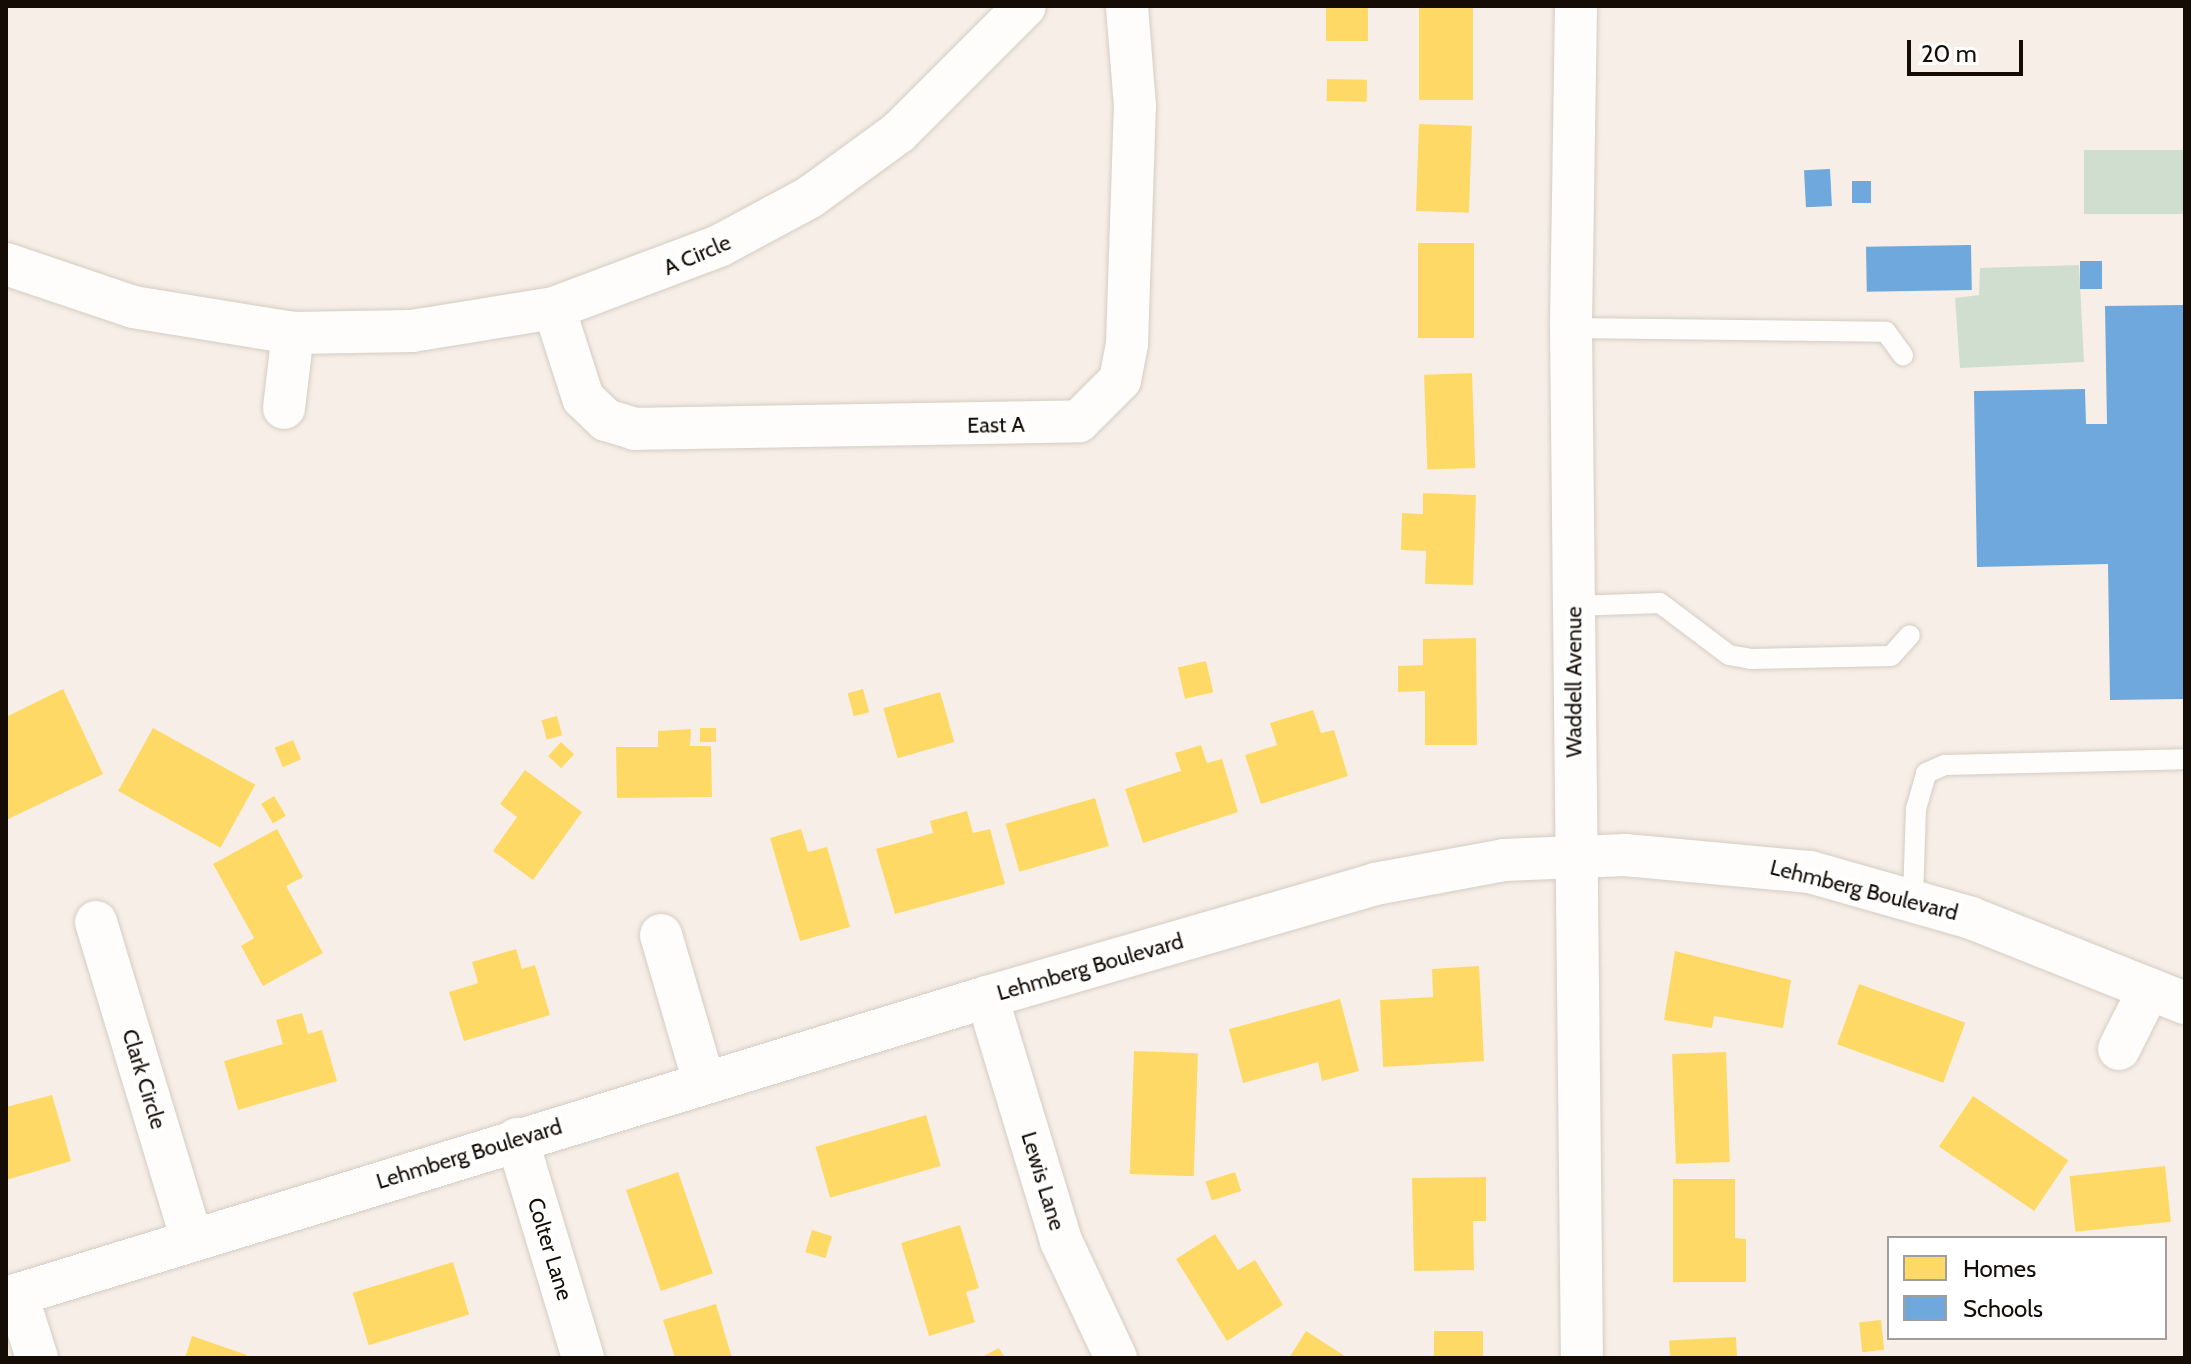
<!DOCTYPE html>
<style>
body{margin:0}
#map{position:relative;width:2191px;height:1364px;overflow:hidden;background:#f7efe7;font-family:Cabin,sans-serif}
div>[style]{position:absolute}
.green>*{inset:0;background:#d0decf;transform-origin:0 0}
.homes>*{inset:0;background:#ffd966;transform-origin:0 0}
.schools>*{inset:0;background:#6fa8dc;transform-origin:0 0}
.roads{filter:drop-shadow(0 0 2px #d4ccc4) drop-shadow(0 0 2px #d4ccc4)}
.lane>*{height:20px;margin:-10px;padding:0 10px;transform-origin:10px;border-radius:10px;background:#fefdfb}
.street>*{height:42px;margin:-21px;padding:0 21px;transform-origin:21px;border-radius:21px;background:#fefdfb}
span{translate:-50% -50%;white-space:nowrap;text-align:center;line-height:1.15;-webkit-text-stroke:8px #fff;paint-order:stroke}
.street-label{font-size:22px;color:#150c06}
.frame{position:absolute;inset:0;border:8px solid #150c06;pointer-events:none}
.legend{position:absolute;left:1887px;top:1236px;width:280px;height:104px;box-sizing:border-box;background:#fff;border:2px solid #a19e9b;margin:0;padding:10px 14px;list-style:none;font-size:24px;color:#150c06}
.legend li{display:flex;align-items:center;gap:16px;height:40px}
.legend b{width:40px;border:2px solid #a19e9b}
.scale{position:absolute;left:1907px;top:40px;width:116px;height:36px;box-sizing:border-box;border:4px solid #150c06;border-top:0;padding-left:10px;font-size:24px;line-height:28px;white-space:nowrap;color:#150c06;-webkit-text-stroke:6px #fff;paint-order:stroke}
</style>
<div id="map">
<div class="green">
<div style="left:2185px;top:150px;width:64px;height:101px;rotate:90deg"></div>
<div style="clip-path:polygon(2079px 265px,2084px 362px,1960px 368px,1955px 298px,1979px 295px,1980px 268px)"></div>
</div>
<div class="homes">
<div style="left:1326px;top:6px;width:42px;height:35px"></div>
<div style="left:1419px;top:6px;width:54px;height:94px"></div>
<div style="left:1327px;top:79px;width:40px;height:22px;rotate:1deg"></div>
<div style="left:1419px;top:124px;width:53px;height:87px;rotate:2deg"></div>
<div style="left:1418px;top:243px;width:56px;height:95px"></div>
<div style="left:1472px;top:373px;width:95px;height:48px;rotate:88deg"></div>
<div style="clip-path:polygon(1423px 493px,1476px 495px,1473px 585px,1425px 584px,1426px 551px,1401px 550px,1402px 513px,1423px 514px)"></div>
<div style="clip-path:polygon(1476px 638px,1477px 745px,1425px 745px,1425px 691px,1398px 692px,1398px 666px,1423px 665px,1423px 639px)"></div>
<div style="left:1206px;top:661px;width:32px;height:29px;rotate:77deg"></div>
<div style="clip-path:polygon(63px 689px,103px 774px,6px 820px,6px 717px)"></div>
<div style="left:863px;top:689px;width:24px;height:16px;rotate:75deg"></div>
<div style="left:940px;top:692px;width:52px;height:59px;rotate:74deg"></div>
<div style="clip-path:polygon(1313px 710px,1321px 733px,1334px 730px,1348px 776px,1261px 804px,1245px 755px,1277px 745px,1270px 723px)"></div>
<div style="left:557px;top:716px;width:20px;height:16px;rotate:75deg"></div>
<div style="left:153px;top:728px;width:117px;height:72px;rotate:29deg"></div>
<div style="left:700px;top:728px;width:16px;height:14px"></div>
<div style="clip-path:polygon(691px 729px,690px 746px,711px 746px,712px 797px,617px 798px,616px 747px,658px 747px,658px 731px)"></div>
<div style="left:293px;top:740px;width:21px;height:20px;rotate:67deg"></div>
<div style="left:561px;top:742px;width:18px;height:19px;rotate:43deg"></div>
<div style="clip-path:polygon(1201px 745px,1207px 763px,1222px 759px,1238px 812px,1143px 843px,1125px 789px,1181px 771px,1175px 753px)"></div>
<div style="clip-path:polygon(525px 770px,582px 812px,533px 880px,493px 851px,517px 817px,500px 804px)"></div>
<div style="left:274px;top:796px;width:23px;height:15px;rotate:59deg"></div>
<div style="left:1095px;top:798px;width:50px;height:93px;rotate:74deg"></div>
<div style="clip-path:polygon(967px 811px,973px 833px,990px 829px,1005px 884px,895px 914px,876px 849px,933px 833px,930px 821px)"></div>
<div style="clip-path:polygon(277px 829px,303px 877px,286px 886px,323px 953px,263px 986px,241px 946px,254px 938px,213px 864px)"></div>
<div style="clip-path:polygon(801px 829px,808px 852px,827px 847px,850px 927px,800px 941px,770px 838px)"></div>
<div style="clip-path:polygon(516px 949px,522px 969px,535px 965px,550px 1015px,464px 1041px,449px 992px,478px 983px,472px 962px)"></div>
<div style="clip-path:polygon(1675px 951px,1791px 980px,1783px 1028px,1714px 1016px,1712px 1028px,1664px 1020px)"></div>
<div style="clip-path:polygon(1479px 966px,1484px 1061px,1383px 1067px,1380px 1000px,1433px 997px,1432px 969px)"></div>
<div style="left:1859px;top:984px;width:113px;height:64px;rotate:20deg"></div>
<div style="clip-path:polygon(1340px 999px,1359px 1071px,1322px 1081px,1318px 1062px,1243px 1083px,1229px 1029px)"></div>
<div style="clip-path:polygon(302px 1013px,308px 1034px,322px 1030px,337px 1081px,238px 1110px,224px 1061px,283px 1044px,276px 1020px)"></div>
<div style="left:1134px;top:1051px;width:64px;height:123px;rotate:2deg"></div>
<div style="left:1726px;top:1052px;width:110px;height:54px;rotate:88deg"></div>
<div style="clip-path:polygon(52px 1095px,71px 1161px,6px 1180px,6px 1107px)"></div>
<div style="left:1973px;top:1096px;width:115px;height:61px;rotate:34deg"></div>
<div style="left:926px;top:1115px;width:53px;height:115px;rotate:74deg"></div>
<div style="left:2165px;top:1166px;width:56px;height:96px;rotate:84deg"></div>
<div style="left:678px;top:1172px;width:107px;height:55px;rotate:71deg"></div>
<div style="left:1235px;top:1172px;width:20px;height:31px;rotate:72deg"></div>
<div style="clip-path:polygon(1486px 1177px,1486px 1221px,1473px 1221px,1474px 1270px,1414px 1271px,1412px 1178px)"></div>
<div style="clip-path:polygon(1673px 1179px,1735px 1179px,1735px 1238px,1746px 1239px,1746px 1282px,1673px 1282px)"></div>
<div style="clip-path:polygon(960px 1225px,979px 1288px,966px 1292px,975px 1322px,929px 1336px,901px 1243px)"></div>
<div style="left:812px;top:1230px;width:21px;height:23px;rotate:17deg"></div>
<div style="clip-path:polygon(1215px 1234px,1238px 1270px,1255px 1260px,1283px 1305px,1227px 1341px,1176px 1259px)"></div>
<div style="left:453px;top:1262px;width:55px;height:105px;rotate:73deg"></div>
<div style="clip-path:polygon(716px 1304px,732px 1358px,675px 1358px,663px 1320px)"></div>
<div style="left:1881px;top:1320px;width:30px;height:22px;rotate:84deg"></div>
<div style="clip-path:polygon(1306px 1331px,1348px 1358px,1289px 1358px)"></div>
<div style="left:1434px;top:1331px;width:49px;height:27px"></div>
<div style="clip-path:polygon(192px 1336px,247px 1355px,246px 1358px,185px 1358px)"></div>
<div style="left:1736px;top:1337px;width:21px;height:67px;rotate:87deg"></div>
<div style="clip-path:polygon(999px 1348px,1005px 1358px,980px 1358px)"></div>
</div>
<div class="schools">
<div style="left:1830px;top:169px;width:37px;height:26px;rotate:87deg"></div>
<div style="left:1852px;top:181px;width:19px;height:22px"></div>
<div style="left:1971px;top:245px;width:45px;height:105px;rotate:89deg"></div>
<div style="left:2080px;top:261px;width:22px;height:28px"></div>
<div style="clip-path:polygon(2185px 305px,2185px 699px,2110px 700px,2108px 564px,1977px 567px,1974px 391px,2085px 389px,2086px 424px,2107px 424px,2105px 306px)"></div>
</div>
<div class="roads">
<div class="lane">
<div style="left:1571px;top:328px;width:315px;rotate:0.7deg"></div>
<div style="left:1886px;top:332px;width:29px;rotate:54deg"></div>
<div style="left:1574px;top:606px;width:86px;rotate:-2deg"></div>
<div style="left:1660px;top:603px;width:86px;rotate:37deg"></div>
<div style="left:1729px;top:655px;width:22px;rotate:10deg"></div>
<div style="left:1751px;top:659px;width:140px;rotate:-1.2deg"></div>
<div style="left:1891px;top:656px;width:28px;rotate:-48deg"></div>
<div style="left:1913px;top:898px;width:89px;rotate:-88.1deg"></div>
<div style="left:1916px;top:809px;width:37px;rotate:-74deg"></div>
<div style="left:1926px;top:773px;width:21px;rotate:-23deg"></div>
<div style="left:1945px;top:765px;width:240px;rotate:-1.4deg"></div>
</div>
<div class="street">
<div style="left:1576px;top:6px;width:322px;rotate:90.9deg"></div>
<div style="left:1571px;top:328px;width:1030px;rotate:89.39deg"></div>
<div style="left:6px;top:264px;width:134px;rotate:18.7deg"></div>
<div style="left:133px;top:307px;width:162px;rotate:9.2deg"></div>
<div style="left:293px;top:333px;width:119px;rotate:-1deg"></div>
<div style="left:412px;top:331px;width:144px;rotate:-9.2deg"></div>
<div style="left:554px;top:308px;width:176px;rotate:-20.6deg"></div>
<div style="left:719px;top:246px;width:103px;rotate:-28.3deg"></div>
<div style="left:810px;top:197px;width:110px;rotate:-36.1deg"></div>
<div style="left:899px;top:132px;width:178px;rotate:-45deg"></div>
<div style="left:554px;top:308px;width:95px;rotate:72.1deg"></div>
<div style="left:583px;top:398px;width:32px;rotate:44deg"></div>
<div style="left:606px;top:420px;width:30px;rotate:17deg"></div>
<div style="left:635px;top:429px;width:444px;rotate:-1deg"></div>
<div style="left:1079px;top:421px;width:58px;rotate:-45deg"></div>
<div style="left:1120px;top:380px;width:37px;rotate:-79deg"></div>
<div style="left:1127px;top:344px;width:238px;rotate:-88.1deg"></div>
<div style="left:1135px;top:106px;width:100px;rotate:-94.6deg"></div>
<div style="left:284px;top:408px;width:76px;rotate:-83.2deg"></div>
<div style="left:96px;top:922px;width:329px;rotate:73.2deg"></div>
<div style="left:661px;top:935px;width:153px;rotate:73.7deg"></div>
<div style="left:987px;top:997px;width:255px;rotate:73.1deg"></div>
<div style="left:1061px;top:1241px;width:129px;rotate:64.8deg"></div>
<div style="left:2119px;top:1049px;width:67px;rotate:-63.4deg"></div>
<div style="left:517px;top:1139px;width:229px;rotate:73.2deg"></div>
<div style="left:17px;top:1295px;width:66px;rotate:72.4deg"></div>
<div style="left:6px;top:1298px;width:1026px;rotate:-17.06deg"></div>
<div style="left:987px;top:997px;width:404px;rotate:-16.2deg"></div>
<div style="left:1375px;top:884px;width:131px;rotate:-10.5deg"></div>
<div style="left:1504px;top:860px;width:121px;rotate:-2.4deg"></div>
<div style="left:1625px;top:855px;width:186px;rotate:5.3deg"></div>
<div style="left:1810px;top:872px;width:167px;rotate:15.9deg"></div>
<div style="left:1971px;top:918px;width:230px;rotate:21.7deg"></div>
</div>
</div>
<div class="street-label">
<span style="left:697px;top:255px;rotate:-23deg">A Circle</span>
<span style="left:996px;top:425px;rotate:-1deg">East A</span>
<span style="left:1574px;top:682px;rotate:-90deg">Waddell Avenue</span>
<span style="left:1864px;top:890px;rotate:14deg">Lehmberg Boulevard</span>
<span style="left:1090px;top:967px;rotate:-16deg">Lehmberg Boulevard</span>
<span style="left:144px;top:1079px;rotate:73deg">Clark Circle</span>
<span style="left:469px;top:1154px;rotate:-17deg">Lehmberg Boulevard</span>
<span style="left:1043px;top:1181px;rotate:73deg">Lewis Lane</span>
<span style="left:550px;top:1249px;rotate:73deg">Colter Lane</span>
</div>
<div class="frame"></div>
<ul class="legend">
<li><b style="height:22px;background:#ffd966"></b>Homes</li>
<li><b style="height:22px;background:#6fa8dc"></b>Schools</li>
</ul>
<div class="scale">20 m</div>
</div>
